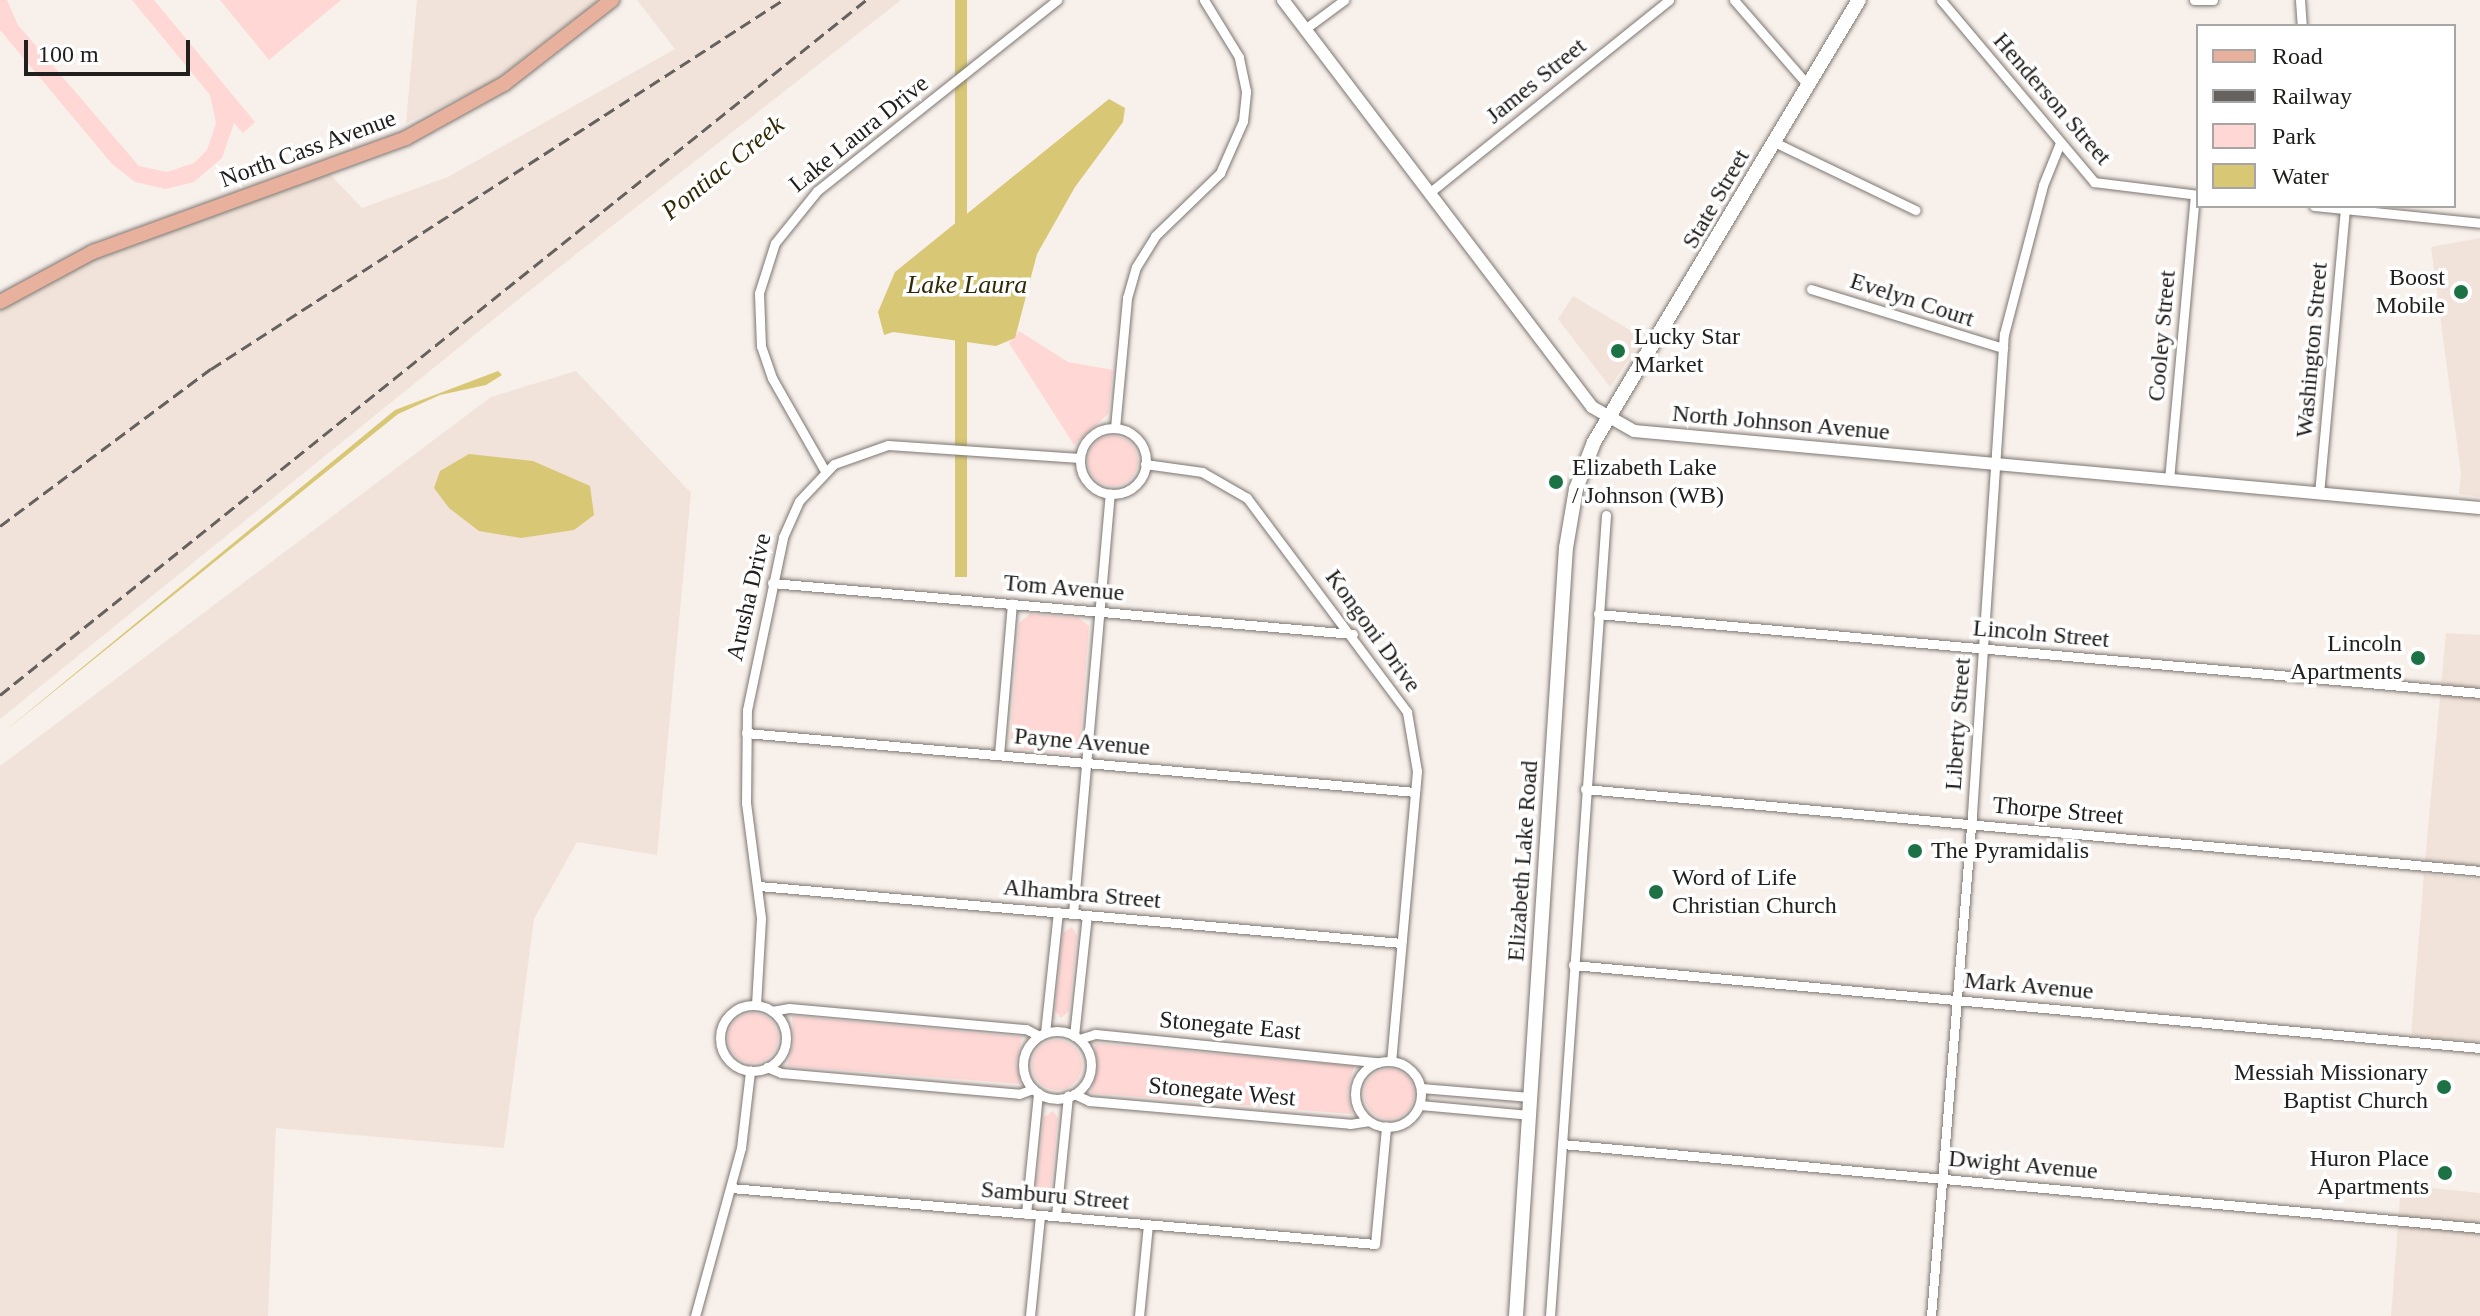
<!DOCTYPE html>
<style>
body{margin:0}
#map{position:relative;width:2480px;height:1316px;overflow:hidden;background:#f8f0eb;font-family:"Times New Roman",serif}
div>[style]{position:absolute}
.built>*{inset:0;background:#f1e3d9}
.green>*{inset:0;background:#ffd8d6}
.round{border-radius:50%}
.water>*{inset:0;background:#d8c774;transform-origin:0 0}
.roads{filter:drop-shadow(0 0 2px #7d7671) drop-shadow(0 0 2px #7d7671)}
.minor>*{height:9px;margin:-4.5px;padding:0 4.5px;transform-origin:4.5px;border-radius:4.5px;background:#fff}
.minor>.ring{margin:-4.5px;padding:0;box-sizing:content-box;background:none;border:9px solid #fff;border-radius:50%}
.tertiary>*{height:12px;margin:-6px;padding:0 6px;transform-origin:6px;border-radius:6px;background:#fff}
.secondary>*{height:14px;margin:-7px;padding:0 7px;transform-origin:7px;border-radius:7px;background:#fff}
.primary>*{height:14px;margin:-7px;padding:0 7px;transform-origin:7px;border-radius:7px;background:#e7b19d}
.rail>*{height:3px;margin-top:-1.5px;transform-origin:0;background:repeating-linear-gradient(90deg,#65615e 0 12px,transparent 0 18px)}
.dots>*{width:22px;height:22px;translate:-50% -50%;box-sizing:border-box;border:4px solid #fff;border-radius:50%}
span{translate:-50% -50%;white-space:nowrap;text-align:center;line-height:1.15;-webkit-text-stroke:7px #fff;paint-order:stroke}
.street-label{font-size:24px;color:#22201e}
.poi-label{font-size:24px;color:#22201e}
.right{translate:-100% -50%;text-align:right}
.left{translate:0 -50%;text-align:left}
.water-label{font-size:26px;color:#312904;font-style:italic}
.legend{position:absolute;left:2196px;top:24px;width:260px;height:184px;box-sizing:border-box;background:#fff;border:2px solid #a7a6a5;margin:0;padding:10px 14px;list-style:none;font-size:24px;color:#22201e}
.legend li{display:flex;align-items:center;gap:16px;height:40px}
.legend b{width:40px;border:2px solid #a7a6a5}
.scale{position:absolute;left:24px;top:40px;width:166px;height:36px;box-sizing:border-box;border:4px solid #22201e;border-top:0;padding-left:10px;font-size:24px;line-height:28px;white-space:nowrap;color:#22201e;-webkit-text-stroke:6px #fff;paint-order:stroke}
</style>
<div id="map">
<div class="built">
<div style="clip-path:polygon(417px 0,598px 0,490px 84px,406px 123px)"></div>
<div style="clip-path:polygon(637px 0,901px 0,520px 298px,0 719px,0 302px,30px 283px,323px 167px,362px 208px,448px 177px,675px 49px)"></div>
<div style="clip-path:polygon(2480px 238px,2480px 497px,2459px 494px,2461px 473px,2431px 247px)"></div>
<div style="clip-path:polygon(1573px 296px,1643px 338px,1610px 387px,1558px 319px)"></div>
<div style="clip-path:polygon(576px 371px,691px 493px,657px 855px,577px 842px,534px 919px,504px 1148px,276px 1128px,268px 1316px,0 1316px,0 766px,491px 397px)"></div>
<div style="clip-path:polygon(2446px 633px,2480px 635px,2480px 866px,2425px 861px)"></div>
<div style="clip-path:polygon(2424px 874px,2480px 880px,2480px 1042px,2411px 1036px)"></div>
<div style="clip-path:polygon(2401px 1185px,2480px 1193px,2480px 1316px,2391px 1316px)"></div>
</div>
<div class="green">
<div style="clip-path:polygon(0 0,7px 0,18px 25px,139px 166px,167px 172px,194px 163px,207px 150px,216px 123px,210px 95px,132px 0,154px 0,255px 122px,243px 133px,234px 123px,222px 158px,194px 182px,166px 189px,135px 182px,112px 164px,0 30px)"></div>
<div style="clip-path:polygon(220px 0,341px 0,269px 60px)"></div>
<div style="clip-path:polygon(1019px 331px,1068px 362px,1113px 370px,1108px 414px,1074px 445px,1009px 343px)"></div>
<div class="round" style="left:1088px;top:436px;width:50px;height:50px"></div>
<div style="clip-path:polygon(1030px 614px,1079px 618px,1089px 626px,1080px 741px,1071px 753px,1019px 749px,1010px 739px,1019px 623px)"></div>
<div style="clip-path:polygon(1072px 927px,1077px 936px,1069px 1011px,1061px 1018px,1055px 1010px,1063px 933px)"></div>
<div class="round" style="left:728px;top:1013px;width:50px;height:50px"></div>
<div style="clip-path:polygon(792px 1016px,1022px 1037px,1016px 1063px,1020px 1084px,787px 1066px,794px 1042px)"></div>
<div class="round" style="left:1032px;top:1040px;width:50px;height:50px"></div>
<div style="clip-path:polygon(1095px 1043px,1354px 1066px,1347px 1093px,1352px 1114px,1091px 1093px,1097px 1069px)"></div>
<div class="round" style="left:1364px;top:1069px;width:50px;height:50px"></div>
<div style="clip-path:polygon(1053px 1111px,1058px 1118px,1050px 1195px,1041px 1201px,1036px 1194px,1044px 1117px)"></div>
</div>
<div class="water">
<div style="left:955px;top:0;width:12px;height:577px"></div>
<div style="clip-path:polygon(1109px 99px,1125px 108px,1123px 122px,1075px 187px,1037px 254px,1015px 338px,996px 346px,893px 332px,884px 335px,878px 312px,895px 272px)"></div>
<div style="clip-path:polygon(498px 371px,502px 375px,486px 385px,440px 395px,398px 414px,0 735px,395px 410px)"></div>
<div style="clip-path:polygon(469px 454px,533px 461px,590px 486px,594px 515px,574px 530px,521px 538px,479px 531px,449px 508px,434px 488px,440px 471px)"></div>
</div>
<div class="roads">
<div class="minor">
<div style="left:1734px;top:0;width:113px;rotate:49deg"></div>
<div style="left:1941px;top:0;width:238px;rotate:49.9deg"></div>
<div style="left:2094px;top:182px;width:105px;rotate:7.1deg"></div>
<div style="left:2194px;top:0;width:19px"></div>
<div style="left:2300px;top:0;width:26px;rotate:86deg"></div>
<div style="left:1305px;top:29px;width:49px;rotate:-36.6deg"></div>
<div style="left:1774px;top:142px;width:157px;rotate:25.7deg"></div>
<div style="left:1429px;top:193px;width:308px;rotate:-38.8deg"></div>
<div style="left:2314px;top:206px;width:167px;rotate:5.8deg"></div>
<div style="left:1811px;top:289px;width:201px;rotate:17.1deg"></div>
<div style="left:1115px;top:428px;width:131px;rotate:-84.7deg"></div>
<div style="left:1127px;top:298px;width:32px;rotate:-74deg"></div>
<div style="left:1136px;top:267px;width:36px;rotate:-58deg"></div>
<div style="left:1155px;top:236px;width:91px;rotate:-44.1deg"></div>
<div style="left:1220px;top:173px;width:57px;rotate:-66.1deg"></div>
<div style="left:1243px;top:121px;width:30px;rotate:-84deg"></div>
<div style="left:1246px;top:91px;width:35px;rotate:-102deg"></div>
<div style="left:1239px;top:57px;width:67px;rotate:-121.6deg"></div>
<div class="ring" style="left:1080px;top:428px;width:57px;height:57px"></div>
<div style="left:1145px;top:464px;width:58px;rotate:8deg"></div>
<div style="left:1202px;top:472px;width:52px;rotate:30deg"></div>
<div style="left:1247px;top:498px;width:267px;rotate:53.2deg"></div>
<div style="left:1407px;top:712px;width:60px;rotate:80.4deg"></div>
<div style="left:1417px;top:771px;width:291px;rotate:95.1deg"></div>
<div style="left:825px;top:471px;width:107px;rotate:-119.7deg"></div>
<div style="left:772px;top:378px;width:34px;rotate:-109deg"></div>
<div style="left:761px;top:346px;width:53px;rotate:-92.2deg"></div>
<div style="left:759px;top:293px;width:52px;rotate:-72.3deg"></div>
<div style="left:775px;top:243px;width:67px;rotate:-51.1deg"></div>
<div style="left:817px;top:191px;width:307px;rotate:-38.5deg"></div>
<div style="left:2169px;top:480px;width:286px;rotate:-84.8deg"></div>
<div style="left:2319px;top:494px;width:286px;rotate:-84.8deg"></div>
<div style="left:772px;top:583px;width:583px;rotate:5.02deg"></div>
<div style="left:1598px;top:614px;width:886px;rotate:5.12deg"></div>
<div style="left:746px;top:733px;width:672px;rotate:5.04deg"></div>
<div style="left:999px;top:755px;width:152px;rotate:-85.1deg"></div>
<div style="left:1585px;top:789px;width:899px;rotate:5.23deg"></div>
<div style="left:759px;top:886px;width:645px;rotate:5.07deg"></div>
<div style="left:1073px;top:914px;width:422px;rotate:-85deg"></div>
<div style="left:1573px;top:965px;width:911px;rotate:5.23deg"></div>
<div style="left:756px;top:1005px;width:87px;rotate:-86.7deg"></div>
<div style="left:761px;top:918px;width:116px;rotate:-97.4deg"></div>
<div style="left:746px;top:803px;width:93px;rotate:-89.4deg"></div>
<div style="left:747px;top:710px;width:177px;rotate:-78.2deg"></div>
<div style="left:783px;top:537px;width:39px;rotate:-66deg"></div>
<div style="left:799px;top:501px;width:51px;rotate:-46.6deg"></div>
<div style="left:834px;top:464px;width:57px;rotate:-19.4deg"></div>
<div style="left:888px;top:445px;width:192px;rotate:3.9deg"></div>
<div class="ring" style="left:720px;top:1005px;width:57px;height:57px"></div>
<div style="left:772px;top:1011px;width:17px;rotate:-10deg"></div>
<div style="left:789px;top:1008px;width:238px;rotate:5.1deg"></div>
<div style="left:1026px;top:1029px;width:15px;rotate:28deg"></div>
<div class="ring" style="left:1023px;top:1031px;width:59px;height:59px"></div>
<div style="left:1045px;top:1033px;width:122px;rotate:-83.9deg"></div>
<div style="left:1074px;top:1036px;width:122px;rotate:-83.9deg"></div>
<div style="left:1079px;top:1039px;width:17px;rotate:-17deg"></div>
<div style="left:1095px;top:1034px;width:284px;rotate:5.7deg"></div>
<div class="ring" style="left:1355px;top:1061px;width:57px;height:57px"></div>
<div style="left:767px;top:1067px;width:15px;rotate:23deg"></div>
<div style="left:781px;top:1073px;width:239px;rotate:5deg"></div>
<div style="left:1019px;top:1094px;width:15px;rotate:-20deg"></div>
<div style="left:1421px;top:1088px;width:109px;rotate:4.7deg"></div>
<div style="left:1074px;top:1094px;width:17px;rotate:25deg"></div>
<div style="left:1089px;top:1101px;width:262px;rotate:5deg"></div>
<div style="left:1350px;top:1124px;width:18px;rotate:-9deg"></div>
<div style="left:1420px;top:1105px;width:109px;rotate:5.2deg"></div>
<div style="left:1562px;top:1144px;width:922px;rotate:5.23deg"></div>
<div style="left:731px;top:1188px;width:646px;rotate:4.97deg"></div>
<div style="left:1375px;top:1244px;width:118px;rotate:-84.6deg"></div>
<div style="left:1026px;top:1214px;width:122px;rotate:-84.3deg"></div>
<div style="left:1056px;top:1216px;width:121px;rotate:-84.3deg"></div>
<div style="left:695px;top:1316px;width:174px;rotate:-74.7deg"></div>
<div style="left:741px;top:1148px;width:78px;rotate:-83.3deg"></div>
<div style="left:1030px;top:1316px;width:101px;rotate:-84.3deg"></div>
<div style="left:1139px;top:1316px;width:91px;rotate:-84.4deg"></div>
<div style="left:1550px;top:1316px;width:803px;rotate:-86deg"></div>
<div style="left:1931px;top:1316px;width:504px;rotate:-85.33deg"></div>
<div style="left:1972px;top:814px;width:481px;rotate:-86.2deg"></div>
<div style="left:2004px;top:334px;width:154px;rotate:-75.3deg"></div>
<div style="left:2043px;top:185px;width:45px;rotate:-68deg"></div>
</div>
<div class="tertiary">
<div style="left:1283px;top:0;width:511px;rotate:52.79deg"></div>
<div style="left:1592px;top:407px;width:48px;rotate:29.7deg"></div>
<div style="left:1634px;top:431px;width:849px;rotate:5.2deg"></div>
</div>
<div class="secondary">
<div style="left:1516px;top:1316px;width:770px;rotate:-86.28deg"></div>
<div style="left:1566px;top:548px;width:60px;rotate:-80.4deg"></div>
<div style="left:1576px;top:489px;width:50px;rotate:-69deg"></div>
<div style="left:1594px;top:442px;width:515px;rotate:-59.06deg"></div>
</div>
<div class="primary">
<div style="left:0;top:302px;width:106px;rotate:-28.3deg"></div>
<div style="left:93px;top:252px;width:333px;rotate:-20deg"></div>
<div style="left:406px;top:138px;width:112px;rotate:-28.9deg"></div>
<div style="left:504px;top:84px;width:137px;rotate:-37.9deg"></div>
</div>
</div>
<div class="rail">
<div style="left:0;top:526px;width:263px;rotate:-36.7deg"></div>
<div style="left:211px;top:369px;width:681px;rotate:-32.83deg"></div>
<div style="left:0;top:695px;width:1110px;rotate:-38.75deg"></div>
</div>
<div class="dots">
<div style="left:2461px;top:292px;background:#1d7245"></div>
<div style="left:1618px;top:351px;background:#1d7245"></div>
<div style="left:1556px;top:482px;background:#1d7245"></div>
<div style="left:2418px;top:658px;background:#1d7245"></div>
<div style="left:1915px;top:851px;background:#1d7245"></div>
<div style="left:1656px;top:892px;background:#1d7245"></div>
<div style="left:2444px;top:1087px;background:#1d7245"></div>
<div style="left:2445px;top:1173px;background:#1d7245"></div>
</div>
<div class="street-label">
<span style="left:1536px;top:81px;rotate:-39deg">James Street</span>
<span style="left:2052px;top:99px;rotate:49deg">Henderson Street</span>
<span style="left:859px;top:134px;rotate:-39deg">Lake Laura Drive</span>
<span style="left:308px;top:149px;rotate:-20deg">North Cass Avenue</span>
<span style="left:1716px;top:199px;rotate:-60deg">State Street</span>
<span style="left:1912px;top:300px;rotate:18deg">Evelyn Court</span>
<span style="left:2162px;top:336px;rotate:-85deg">Cooley Street</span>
<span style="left:2312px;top:350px;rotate:-85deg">Washington Street</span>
<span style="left:1781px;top:423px;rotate:5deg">North Johnson Avenue</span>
<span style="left:1064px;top:588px;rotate:5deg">Tom Avenue</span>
<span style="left:749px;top:597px;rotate:-77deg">Arusha Drive</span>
<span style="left:1373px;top:631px;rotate:54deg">Kongoni Drive</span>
<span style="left:2041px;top:634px;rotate:5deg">Lincoln Street</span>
<span style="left:1958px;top:724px;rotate:-86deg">Liberty Street</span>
<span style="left:1082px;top:742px;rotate:5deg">Payne Avenue</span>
<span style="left:2058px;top:811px;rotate:5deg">Thorpe Street</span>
<span style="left:1523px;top:861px;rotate:-86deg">Elizabeth Lake Road</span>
<span style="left:1082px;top:894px;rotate:5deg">Alhambra Street</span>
<span style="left:2029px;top:986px;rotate:5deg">Mark Avenue</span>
<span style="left:1230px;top:1026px;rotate:5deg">Stonegate East</span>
<span style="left:1222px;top:1092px;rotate:5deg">Stonegate West</span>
<span style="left:2023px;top:1165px;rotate:5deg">Dwight Avenue</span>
<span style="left:1055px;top:1196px;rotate:5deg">Samburu Street</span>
</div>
<div class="poi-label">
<span class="right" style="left:2445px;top:292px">Boost<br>Mobile</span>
<span class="left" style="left:1634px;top:351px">Lucky Star<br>Market</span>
<span class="left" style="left:1572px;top:482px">Elizabeth Lake<br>/ Johnson (WB)</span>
<span class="right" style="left:2402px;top:658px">Lincoln<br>Apartments</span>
<span class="left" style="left:1931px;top:851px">The Pyramidalis</span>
<span class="left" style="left:1672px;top:892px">Word of Life<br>Christian Church</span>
<span class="right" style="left:2428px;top:1087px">Messiah Missionary<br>Baptist Church</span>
<span class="right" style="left:2429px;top:1173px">Huron Place<br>Apartments</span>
</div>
<div class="water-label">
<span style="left:723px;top:168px;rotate:-39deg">Pontiac Creek</span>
<span style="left:967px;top:285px">Lake Laura</span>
</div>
<ul class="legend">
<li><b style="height:10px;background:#e7b19d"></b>Road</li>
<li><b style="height:10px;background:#65615e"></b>Railway</li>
<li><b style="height:22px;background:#ffd8d6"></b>Park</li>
<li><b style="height:22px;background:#d8c774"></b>Water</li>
</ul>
<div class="scale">100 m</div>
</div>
